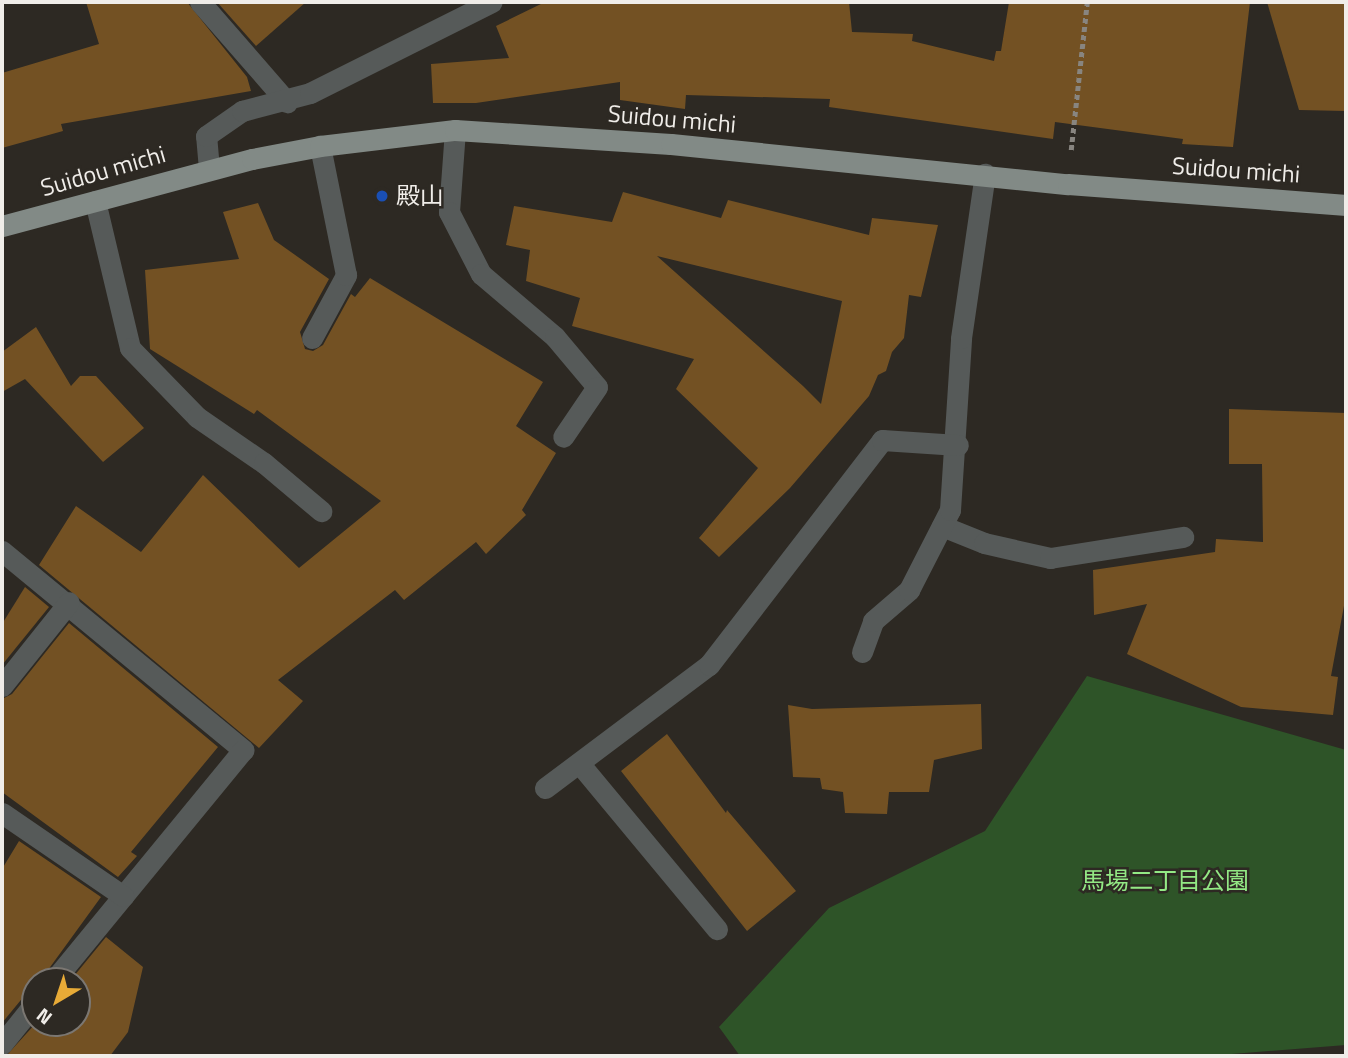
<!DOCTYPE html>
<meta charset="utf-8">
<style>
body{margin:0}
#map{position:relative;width:1348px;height:1058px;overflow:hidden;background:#2d2923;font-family:"Titillium Web","Noto Sans JP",sans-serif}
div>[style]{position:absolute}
.green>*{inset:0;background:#2e5428}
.building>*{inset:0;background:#735123}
.path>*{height:4.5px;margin-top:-2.25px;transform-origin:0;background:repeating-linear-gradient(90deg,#888580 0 5px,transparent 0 8.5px)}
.lane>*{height:21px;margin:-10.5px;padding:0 10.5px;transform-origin:10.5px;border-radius:10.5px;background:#565a59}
.street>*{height:21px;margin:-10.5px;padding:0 10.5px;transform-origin:10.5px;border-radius:10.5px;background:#565a59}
.primary>*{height:21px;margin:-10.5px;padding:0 10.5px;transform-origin:10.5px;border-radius:10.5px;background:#828a86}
.dots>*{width:19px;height:19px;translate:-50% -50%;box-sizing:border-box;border:4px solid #2d2923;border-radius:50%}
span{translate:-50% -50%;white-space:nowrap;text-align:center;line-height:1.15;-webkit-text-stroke:5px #2d2923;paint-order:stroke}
.street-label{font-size:24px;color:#f0ede9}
.poi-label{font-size:24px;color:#f0ede9}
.left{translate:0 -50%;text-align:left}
.park-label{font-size:24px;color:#93e985}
.frame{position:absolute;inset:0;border:4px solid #f0ede9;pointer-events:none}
.north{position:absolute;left:21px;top:967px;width:70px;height:70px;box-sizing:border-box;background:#2d2923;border:2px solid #7b7772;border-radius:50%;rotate:219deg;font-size:19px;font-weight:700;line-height:28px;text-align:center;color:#f0ede9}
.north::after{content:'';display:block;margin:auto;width:24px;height:32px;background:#e8ab37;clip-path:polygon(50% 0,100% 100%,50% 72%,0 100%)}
</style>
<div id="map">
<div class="green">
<div style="clip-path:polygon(1087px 676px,1346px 750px,1346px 1045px,1207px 1056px,740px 1056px,719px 1027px,829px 908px,985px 831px)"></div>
</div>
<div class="building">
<div style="clip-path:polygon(86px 2px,187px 2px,247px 77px,251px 91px,61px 124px,63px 131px,2px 148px,2px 73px,99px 44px)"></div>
<div style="clip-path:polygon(217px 2px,306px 2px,256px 46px)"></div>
<div style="clip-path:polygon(545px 2px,849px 2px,852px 32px,913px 34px,912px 41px,994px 61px,996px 51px,1001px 51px,1009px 2px,1250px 2px,1233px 147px,1182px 144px,1183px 139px,1055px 122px,1053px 139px,829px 107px,830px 99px,686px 95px,685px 109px,620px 100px,620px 82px,476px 103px,433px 103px,431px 64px,509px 58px,496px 26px)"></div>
<div style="clip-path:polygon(1267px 2px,1346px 2px,1346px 111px,1299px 110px)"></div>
<div style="clip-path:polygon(evenodd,623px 192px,721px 218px,728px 200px,869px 235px,872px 218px,938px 225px,921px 297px,909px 295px,904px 338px,892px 352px,886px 371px,878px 375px,869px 396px,790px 488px,719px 557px,699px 538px,758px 468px,676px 389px,694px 359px,572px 326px,580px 298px,526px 281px,530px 250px,506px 245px,514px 206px,612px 222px,623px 192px,657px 256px,842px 301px,821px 404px,803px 386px,657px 256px)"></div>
<div style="clip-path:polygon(258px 203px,274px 240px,329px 279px,300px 332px,305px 349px,313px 351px,323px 345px,351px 294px,355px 297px,370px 278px,543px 382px,516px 426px,556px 453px,522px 510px,526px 515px,486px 554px,476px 542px,404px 600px,395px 590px,278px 680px,303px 701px,259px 748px,39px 565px,76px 506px,141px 552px,203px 475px,299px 568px,381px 501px,257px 410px,254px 414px,150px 349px,145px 270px,239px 259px,223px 212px)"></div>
<div style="clip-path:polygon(36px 327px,71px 386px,80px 376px,96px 376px,144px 428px,103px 462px,25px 379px,2px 392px,2px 352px)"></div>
<div style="clip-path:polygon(1229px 409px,1346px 413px,1346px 595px,1331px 676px,1338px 677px,1333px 715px,1241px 707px,1127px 654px,1147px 604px,1094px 615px,1093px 570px,1215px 552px,1216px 539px,1263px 542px,1262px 464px,1229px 464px)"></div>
<div style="clip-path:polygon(25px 587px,49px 607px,2px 665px,2px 624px)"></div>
<div style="clip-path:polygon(69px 623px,218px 747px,131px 852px,137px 856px,118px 877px,2px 792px,2px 699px,12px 694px)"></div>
<div style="clip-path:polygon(981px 704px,982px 749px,934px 760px,929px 792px,889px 792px,887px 814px,845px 813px,843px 792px,822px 789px,820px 778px,793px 777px,788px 705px,812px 709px)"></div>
<div style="clip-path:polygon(667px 734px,726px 813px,727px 810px,796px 891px,747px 931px,621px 771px)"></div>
<div style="clip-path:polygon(19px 841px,101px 897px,40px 981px,35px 981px,35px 990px,25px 995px,2px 1023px,2px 869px)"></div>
<div style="clip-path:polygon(106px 937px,143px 967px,128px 1032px,110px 1056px,6px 1056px,36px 1023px,77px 1023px,77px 981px,70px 981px)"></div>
</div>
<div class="path">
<div style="left:1071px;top:150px;width:149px;rotate:-83.8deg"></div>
</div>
<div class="lane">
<div style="left:200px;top:2px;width:133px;rotate:49deg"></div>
<div style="left:455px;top:130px;width:82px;rotate:94.2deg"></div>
<div style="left:449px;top:212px;width:70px;rotate:62.7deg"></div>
<div style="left:481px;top:274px;width:97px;rotate:40.4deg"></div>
<div style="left:555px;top:337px;width:65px;rotate:50deg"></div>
<div style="left:597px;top:387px;width:60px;rotate:124.2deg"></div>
<div style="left:312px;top:338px;width:72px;rotate:-61.6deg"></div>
<div style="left:346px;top:275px;width:132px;rotate:-101.4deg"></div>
</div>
<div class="street">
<div style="left:209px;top:169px;width:33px;rotate:-95deg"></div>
<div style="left:206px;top:136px;width:44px;rotate:-34.8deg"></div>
<div style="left:242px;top:111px;width:70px;rotate:-14.8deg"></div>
<div style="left:310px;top:93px;width:203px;rotate:-26.6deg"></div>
<div style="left:95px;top:201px;width:151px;rotate:76.6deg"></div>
<div style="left:130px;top:348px;width:96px;rotate:45.8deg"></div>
<div style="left:197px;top:417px;width:81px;rotate:34.5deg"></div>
<div style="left:264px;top:463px;width:75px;rotate:40.1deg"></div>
<div style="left:942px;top:526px;width:45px;rotate:22deg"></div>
<div style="left:984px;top:543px;width:68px;rotate:12.8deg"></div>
<div style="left:1050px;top:558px;width:135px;rotate:-9deg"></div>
<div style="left:2px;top:551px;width:313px;rotate:39.5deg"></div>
<div style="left:243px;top:750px;width:299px;rotate:129.4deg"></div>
<div style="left:862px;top:652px;width:33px;rotate:-70deg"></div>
<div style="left:873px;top:621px;width:48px;rotate:-40.7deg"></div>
<div style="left:909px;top:590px;width:90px;rotate:-62.9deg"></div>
<div style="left:950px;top:510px;width:172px;rotate:-86.3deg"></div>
<div style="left:961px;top:338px;width:166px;rotate:-81.7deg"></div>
<div style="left:2px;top:686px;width:107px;rotate:-51.4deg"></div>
<div style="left:579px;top:763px;width:216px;rotate:50.3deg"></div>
<div style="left:545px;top:788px;width:205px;rotate:-36.9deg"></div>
<div style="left:709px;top:665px;width:284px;rotate:-52.4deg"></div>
<div style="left:882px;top:440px;width:76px;rotate:3.8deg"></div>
<div style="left:2px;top:813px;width:147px;rotate:34.4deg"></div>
<div style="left:2px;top:1044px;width:53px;rotate:-51.2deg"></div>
</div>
<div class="primary">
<div style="left:2px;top:226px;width:259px;rotate:-15deg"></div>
<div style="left:252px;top:159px;width:69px;rotate:-10.8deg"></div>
<div style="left:320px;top:146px;width:136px;rotate:-6.8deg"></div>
<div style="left:455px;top:130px;width:216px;rotate:3.7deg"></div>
<div style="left:671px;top:144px;width:399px;rotate:5.8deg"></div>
<div style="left:1068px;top:184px;width:279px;rotate:4.3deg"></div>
</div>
<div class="dots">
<div style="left:382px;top:196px;background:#1a4fb4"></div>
</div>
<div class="street-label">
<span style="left:672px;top:119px;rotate:5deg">Suidou michi</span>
<span style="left:1236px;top:170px;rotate:4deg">Suidou michi</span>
<span style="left:103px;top:171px;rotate:-16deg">Suidou michi</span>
</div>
<div class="poi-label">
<span class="left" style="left:396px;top:196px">殿山</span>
</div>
<div class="park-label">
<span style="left:1165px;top:881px">馬場二丁目公園</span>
</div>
<div class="frame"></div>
<div class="north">N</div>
</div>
